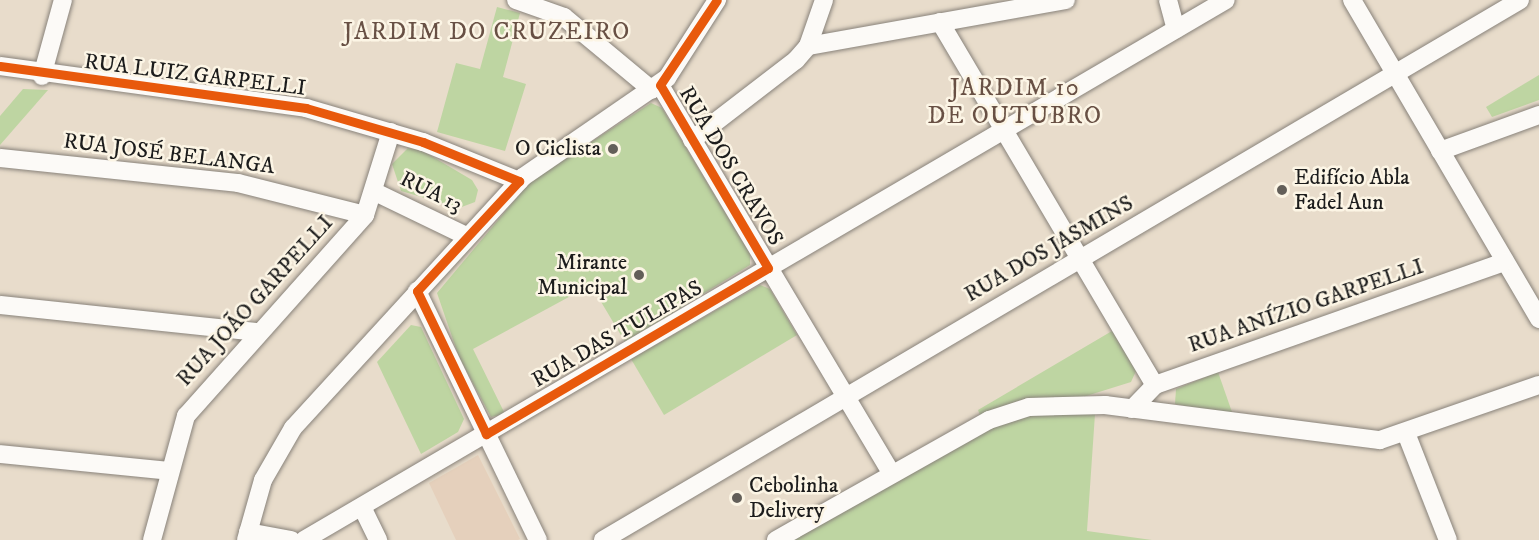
<!DOCTYPE html>
<meta charset="utf-8">
<style>
body{margin:0}
#map{position:relative;width:1539px;height:540px;overflow:hidden;background:#e8dccb;font-family:"IM FELL DW Pica",serif}
div>[style]{position:absolute}
.built>*{inset:0;background:#e5d0bc}
.green>*{inset:0;background:#bed5a2}
.roads{filter:drop-shadow(0 0 2px #88827a) drop-shadow(0 0 2px #88827a)}
.minor>*{height:18px;margin:-9px;padding:0 9px;transform-origin:9px;border-radius:9px;background:#fcfaf7}
.cycleway>*{height:9px;margin:-4.5px;padding:0 4.5px;transform-origin:4.5px;border-radius:4.5px;background:#e8590c}
.dots>*{width:16px;height:16px;translate:-50% -50%;box-sizing:border-box;border:3px solid #fcf5e5;border-radius:50%}
span{translate:-50% -50%;white-space:nowrap;text-align:center;line-height:1.15;-webkit-text-stroke:5px #fcf5e5;paint-order:stroke}
.street-label{font-size:22px;color:#1c1c1c}
.poi-label{font-size:22px;color:#1c1c1c}
.right{translate:-100% -50%;text-align:right}
.left{translate:0 -50%;text-align:left}
.neighbourhood-label{font-size:24px;color:#685044;letter-spacing:1.5px}
</style>
<div id="map">
<div class="built">
<div style="clip-path:polygon(478px 455px,520px 539px,518px 540px,456px 540px,429px 483px)"></div>
</div>
<div class="green">
<div style="clip-path:polygon(497px 7px,520px 13px,503px 77px,526px 84px,505px 151px,437px 132px,456px 63px,480px 69px)"></div>
<div style="clip-path:polygon(1539px 75px,1539px 100px,1492px 117px,1486px 107px)"></div>
<div style="clip-path:polygon(23px 89px,48px 90px,0 145px,0 116px)"></div>
<div style="clip-path:polygon(651px 103px,662px 108px,750px 254px,750px 265px,625px 342px,591px 285px,473px 349px,505px 414px,491px 417px,459px 357px,437px 293px,530px 182px)"></div>
<div style="clip-path:polygon(408px 148px,423px 151px,472px 180px,478px 190px,475px 202px,459px 208px,401px 191px,392px 164px)"></div>
<div style="clip-path:polygon(760px 285px,770px 289px,797px 335px,664px 415px,631px 359px)"></div>
<div style="clip-path:polygon(411px 325px,421px 327px,464px 419px,458px 432px,421px 454px,377px 362px)"></div>
<div style="clip-path:polygon(1112px 331px,1136px 371px,1131px 382px,1083px 397px,1021px 400px,980px 415px,978px 410px)"></div>
<div style="clip-path:polygon(1218px 372px,1233px 415px,1175px 404px,1176px 389px)"></div>
<div style="clip-path:polygon(1068px 412px,1095px 414px,1087px 531px,1152px 540px,792px 540px,990px 427px,1024px 415px)"></div>
</div>
<div class="roads">
<div class="minor">
<div style="left:516px;top:0;width:51px;rotate:19.5deg"></div>
<div style="left:564px;top:17px;width:114px;rotate:39.7deg"></div>
<div style="left:1168px;top:0;width:30px;rotate:75deg"></div>
<div style="left:1352px;top:0;width:370px;rotate:59.6deg"></div>
<div style="left:940px;top:22px;width:422px;rotate:59.4deg"></div>
<div style="left:808px;top:46px;width:262px;rotate:-10.1deg"></div>
<div style="left:0;top:66px;width:309px;rotate:7.8deg"></div>
<div style="left:306px;top:108px;width:122px;rotate:16.2deg"></div>
<div style="left:423px;top:142px;width:104px;rotate:22.1deg"></div>
<div style="left:42px;top:76px;width:79px;rotate:-74.6deg"></div>
<div style="left:660px;top:85px;width:453px;rotate:59.2deg"></div>
<div style="left:692px;top:140px;width:131px;rotate:-37.6deg"></div>
<div style="left:796px;top:60px;width:18px;rotate:-49deg"></div>
<div style="left:808px;top:46px;width:49px;rotate:-70.8deg"></div>
<div style="left:1440px;top:151px;width:105px;rotate:-20deg"></div>
<div style="left:0;top:158px;width:239px;rotate:6deg"></div>
<div style="left:238px;top:183px;width:131px;rotate:14.1deg"></div>
<div style="left:375px;top:192px;width:101px;rotate:25.8deg"></div>
<div style="left:417px;top:291px;width:277px;rotate:64.1deg"></div>
<div style="left:0;top:305px;width:260px;rotate:6deg"></div>
<div style="left:1132px;top:409px;width:33px;rotate:-46deg"></div>
<div style="left:1155px;top:385px;width:371px;rotate:-19.4deg"></div>
<div style="left:1406px;top:433px;width:115px;rotate:68.6deg"></div>
<div style="left:0;top:454px;width:171px;rotate:5.7deg"></div>
<div style="left:362px;top:507px;width:37px;rotate:64deg"></div>
<div style="left:248px;top:532px;width:44px;rotate:10.5deg"></div>
<div style="left:152px;top:540px;width:129px;rotate:-74.7deg"></div>
<div style="left:186px;top:416px;width:269px;rotate:-48.3deg"></div>
<div style="left:365px;top:215px;width:87px;rotate:-72.6deg"></div>
<div style="left:246px;top:540px;width:62px;rotate:-74.2deg"></div>
<div style="left:263px;top:480px;width:60px;rotate:-60deg"></div>
<div style="left:293px;top:428px;width:340px;rotate:-47.5deg"></div>
<div style="left:523px;top:177px;width:175px;rotate:-34.5deg"></div>
<div style="left:667px;top:78px;width:93px;rotate:-57.3deg"></div>
<div style="left:304px;top:540px;width:1068px;rotate:-30.36deg"></div>
<div style="left:603px;top:540px;width:1064px;rotate:-30.49deg"></div>
<div style="left:776px;top:540px;width:244px;rotate:-29.4deg"></div>
<div style="left:989px;top:420px;width:42px;rotate:-18deg"></div>
<div style="left:1029px;top:407px;width:76px;rotate:-1.5deg"></div>
<div style="left:1105px;top:405px;width:277px;rotate:7.3deg"></div>
<div style="left:1380px;top:440px;width:168px;rotate:-19.1deg"></div>
</div>
</div>
<div class="cycleway">
<div style="left:0;top:66px;width:309px;rotate:7.8deg"></div>
<div style="left:306px;top:108px;width:122px;rotate:16.2deg"></div>
<div style="left:423px;top:142px;width:104px;rotate:22.1deg"></div>
<div style="left:519px;top:181px;width:150px;rotate:132.8deg"></div>
<div style="left:417px;top:291px;width:159px;rotate:64.2deg"></div>
<div style="left:486px;top:434px;width:327px;rotate:-30.5deg"></div>
<div style="left:768px;top:268px;width:212px;rotate:-120.5deg"></div>
<div style="left:660px;top:85px;width:102px;rotate:-56.2deg"></div>
</div>
<div class="dots">
<div style="left:613px;top:149px;background:#635f59"></div>
<div style="left:1282px;top:190px;background:#635f59"></div>
<div style="left:639px;top:275px;background:#635f59"></div>
<div style="left:737px;top:498px;background:#635f59"></div>
</div>
<div class="street-label">
<span style="left:195px;top:75px;rotate:7deg">RUA LUIZ GARPELLI</span>
<span style="left:169px;top:154px;rotate:7deg">RUA JOSÉ BELANGA</span>
<span style="left:731px;top:166px;rotate:59deg">RUA DOS CRAVOS</span>
<span style="left:431px;top:192px;rotate:26deg">RUA 13</span>
<span style="left:1049px;top:249px;rotate:-30deg">RUA DOS JASMINS</span>
<span style="left:255px;top:301px;rotate:-48deg">RUA JOÃO GARPELLI</span>
<span style="left:1306px;top:306px;rotate:-19deg">RUA ANÍZIO GARPELLI</span>
<span style="left:617px;top:334px;rotate:-30deg">RUA DAS TULIPAS</span>
</div>
<div class="poi-label">
<span class="right" style="left:601px;top:149px">O Ciclista</span>
<span class="left" style="left:1294px;top:190px">Edifício Abla<br>Fadel Aun</span>
<span class="right" style="left:627px;top:275px">Mirante<br>Municipal</span>
<span class="left" style="left:749px;top:498px">Cebolinha<br>Delivery</span>
</div>
<div class="neighbourhood-label">
<span style="left:487px;top:33px">JARDIM DO CRUZEIRO</span>
<span style="left:1015px;top:103px">JARDIM 10<br>DE OUTUBRO</span>
</div>
</div>
